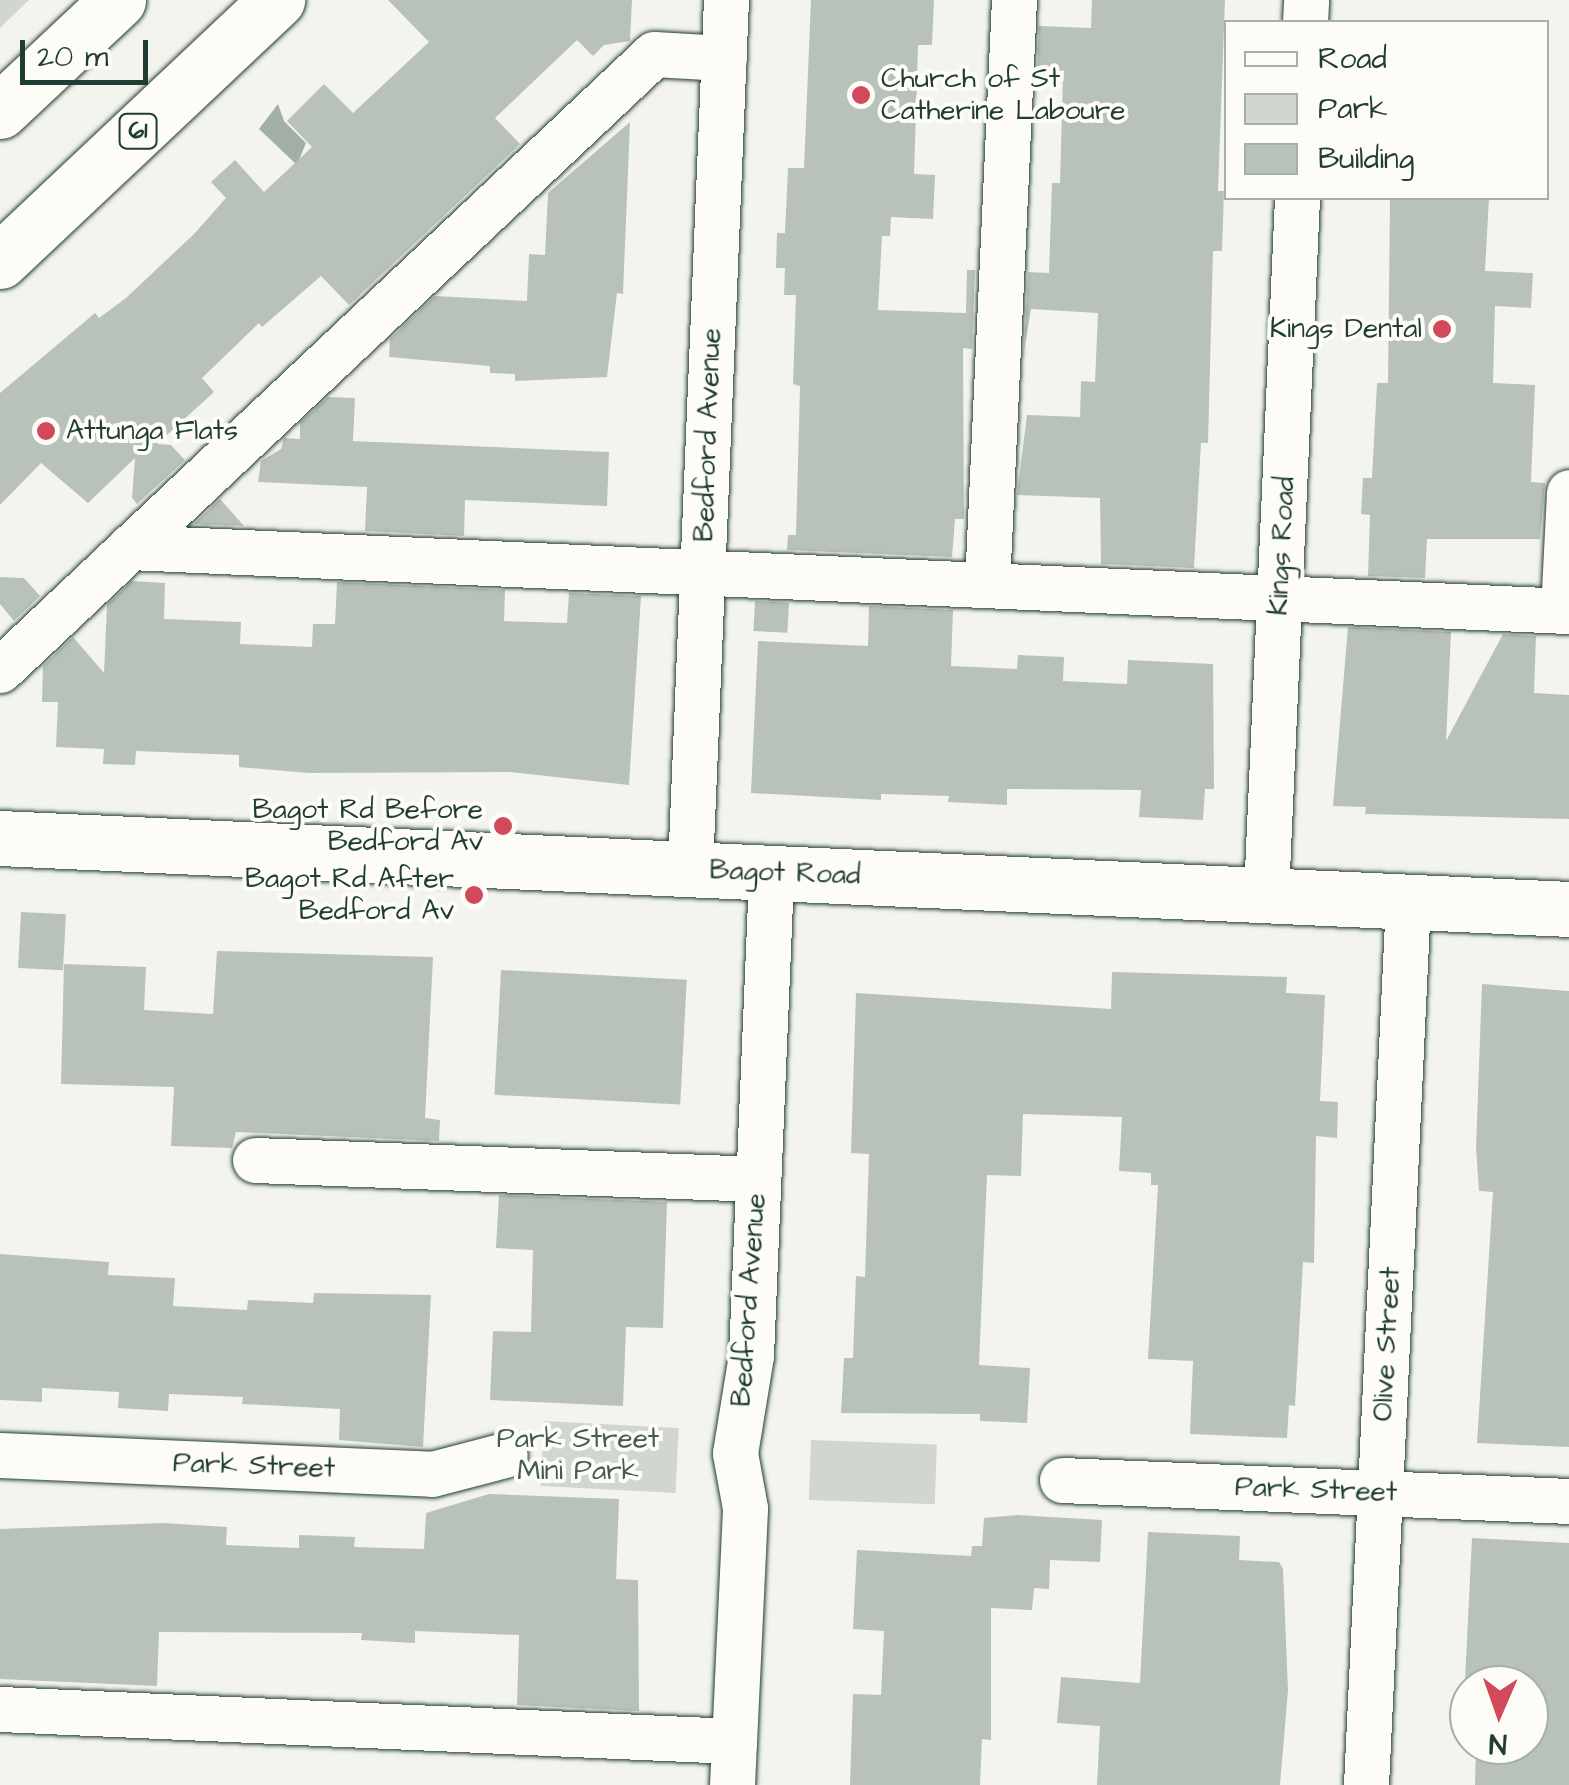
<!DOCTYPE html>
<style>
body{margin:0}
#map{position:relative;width:1569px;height:1785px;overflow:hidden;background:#f4f4ef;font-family:"Architects Daughter",sans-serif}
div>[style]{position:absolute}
.green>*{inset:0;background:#d1d6d1;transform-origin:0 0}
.water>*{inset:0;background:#a3aea7}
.building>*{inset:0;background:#b9c1bb;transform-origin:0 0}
.roads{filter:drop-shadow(0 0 2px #1f3d34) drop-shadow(0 0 2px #1f3d34)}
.minor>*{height:45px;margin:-22.5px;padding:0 22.5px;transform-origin:22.5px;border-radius:22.5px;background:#fdfcf7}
.major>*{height:55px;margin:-27.5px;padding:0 27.5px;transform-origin:27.5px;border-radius:27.5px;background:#fdfcf7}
.dots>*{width:28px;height:28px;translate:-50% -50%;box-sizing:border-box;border:5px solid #fdfcf7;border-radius:50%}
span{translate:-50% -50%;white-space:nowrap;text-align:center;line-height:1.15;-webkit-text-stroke:8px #fdfcf7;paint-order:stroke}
.shield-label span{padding:2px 8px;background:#fdfcf7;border:2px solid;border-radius:8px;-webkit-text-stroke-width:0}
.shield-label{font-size:25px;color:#1f3d34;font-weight:700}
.poi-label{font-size:28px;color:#1f3d34}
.left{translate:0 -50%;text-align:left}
.right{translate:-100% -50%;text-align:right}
.street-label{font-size:28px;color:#1f3d34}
.park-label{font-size:28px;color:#435c53}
.legend{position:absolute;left:1224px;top:20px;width:325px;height:180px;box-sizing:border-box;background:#fdfcf7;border:2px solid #a4b0a9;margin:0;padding:12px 18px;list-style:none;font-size:30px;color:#1f3d34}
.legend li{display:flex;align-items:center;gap:20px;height:50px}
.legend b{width:50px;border:2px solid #a4b0a9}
.north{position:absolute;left:1449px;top:1665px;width:100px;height:100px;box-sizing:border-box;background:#fdfcf7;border:2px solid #a4b0a9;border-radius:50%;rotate:182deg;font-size:28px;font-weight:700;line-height:40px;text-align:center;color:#1f3d34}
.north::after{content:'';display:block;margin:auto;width:35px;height:45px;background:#d1495b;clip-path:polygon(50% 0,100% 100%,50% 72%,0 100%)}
.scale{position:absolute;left:20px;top:40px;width:128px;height:45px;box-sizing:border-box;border:5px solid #1f3d34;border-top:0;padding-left:12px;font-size:30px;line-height:35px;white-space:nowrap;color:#1f3d34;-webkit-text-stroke:8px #fdfcf7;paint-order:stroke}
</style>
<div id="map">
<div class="green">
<div style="clip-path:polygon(0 0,29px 0,0 28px)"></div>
<div style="left:544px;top:1421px;width:135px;height:65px;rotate:3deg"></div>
<div style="left:811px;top:1440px;width:126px;height:60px;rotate:2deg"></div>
</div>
<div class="water">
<div style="clip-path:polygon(278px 104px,284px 121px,306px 143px,297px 165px,259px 129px)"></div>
</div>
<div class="building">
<div style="clip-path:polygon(388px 0,632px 0,630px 41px,604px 45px,593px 56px,577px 40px,495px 118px,520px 144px,349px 305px,321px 276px,262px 327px,259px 323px,202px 378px,214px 392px,157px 444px,171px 445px,185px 460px,137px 504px,132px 498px,135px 458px,88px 503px,41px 463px,0 505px,0 393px,95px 313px,99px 318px,126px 298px,194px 234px,226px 198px,211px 182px,235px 160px,264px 192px,312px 147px,287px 121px,324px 84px,353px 113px,429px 42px)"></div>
<div style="clip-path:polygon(811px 0,934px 0,932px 45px,918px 45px,914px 174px,935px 175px,933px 219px,891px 217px,890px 236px,882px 236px,878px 310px,966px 313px,967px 270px,975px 270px,972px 349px,963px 348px,964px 519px,955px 519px,952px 557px,787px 550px,788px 535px,796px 535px,799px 426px,800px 386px,793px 384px,796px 295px,784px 295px,785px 268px,776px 268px,777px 233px,785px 233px,788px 168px,804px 168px)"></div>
<div style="clip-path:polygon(1092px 0,1225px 0,1218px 191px,1224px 191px,1222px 251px,1213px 251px,1208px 443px,1201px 443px,1194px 568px,1101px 564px,1100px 498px,1017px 495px,1027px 415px,1080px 417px,1081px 381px,1095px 382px,1098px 313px,1031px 309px,1024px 351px,1028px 272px,1049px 273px,1052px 183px,1060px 183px,1063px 76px,1037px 75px,1039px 26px,1091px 28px)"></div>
<div style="clip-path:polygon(630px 122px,623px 294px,617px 293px,607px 377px,515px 381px,515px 374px,490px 373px,490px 366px,389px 357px,390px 339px,435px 296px,527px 301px,529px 254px,545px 255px,548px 193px)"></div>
<div style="clip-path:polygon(1390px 198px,1489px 198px,1485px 271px,1533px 273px,1531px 308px,1495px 306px,1493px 383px,1535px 385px,1531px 482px,1545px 483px,1540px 539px,1427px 539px,1425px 578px,1368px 576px,1370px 515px,1361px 514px,1363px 478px,1372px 478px,1377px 383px,1388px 383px)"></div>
<div style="clip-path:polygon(328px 397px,355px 398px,353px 441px,609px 452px,607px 506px,465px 500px,464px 536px,365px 531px,367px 487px,258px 482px,261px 461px,281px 449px,284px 438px,300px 439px,300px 423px)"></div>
<div style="clip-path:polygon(220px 499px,244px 526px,194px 524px)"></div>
<div style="clip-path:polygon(0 577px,24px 578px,40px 596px,14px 621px,0 604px)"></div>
<div style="clip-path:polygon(132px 581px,165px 583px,164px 619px,241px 622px,240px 644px,312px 647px,313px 624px,335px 624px,337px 582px,505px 590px,504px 621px,567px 623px,569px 593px,641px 596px,629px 785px,510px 772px,308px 773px,239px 767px,239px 755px,136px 751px,135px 765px,103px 764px,104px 749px,56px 747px,58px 702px,42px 702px,43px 666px,73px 637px,104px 673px,107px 605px)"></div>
<div style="left:755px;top:601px;width:34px;height:30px;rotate:3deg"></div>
<div style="clip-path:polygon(869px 606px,953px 610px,951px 666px,1017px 669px,1018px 655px,1064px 657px,1063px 681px,1127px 684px,1128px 660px,1213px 664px,1214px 789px,1205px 789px,1203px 820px,1139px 817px,1141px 790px,1007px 789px,1007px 805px,948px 802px,949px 796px,881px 794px,881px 800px,751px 793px,758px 641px,868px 646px)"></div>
<div style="clip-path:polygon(1348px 627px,1451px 632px,1446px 741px,1503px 634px,1536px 636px,1534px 693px,1569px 695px,1569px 819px,1365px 814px,1366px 807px,1333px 806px)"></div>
<div style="left:21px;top:912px;width:45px;height:56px;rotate:3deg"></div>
<div style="clip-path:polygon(217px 951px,433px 957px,425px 1118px,440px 1120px,439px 1141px,236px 1132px,232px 1148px,171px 1146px,174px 1087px,61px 1084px,64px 964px,146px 967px,144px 1010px,213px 1014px)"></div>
<div style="left:501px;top:970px;width:186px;height:125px;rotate:3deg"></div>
<div style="clip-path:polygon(1112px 972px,1287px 977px,1286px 993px,1325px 995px,1320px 1101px,1338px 1102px,1337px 1138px,1316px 1136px,1314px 1263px,1303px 1262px,1295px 1406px,1289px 1405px,1287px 1438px,1190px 1434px,1193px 1361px,1148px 1359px,1158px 1185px,1151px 1185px,1151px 1173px,1119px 1171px,1122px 1117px,1023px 1114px,1021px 1176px,987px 1175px,979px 1365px,1030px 1368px,1027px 1423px,980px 1421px,980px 1414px,841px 1413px,844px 1358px,853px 1358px,856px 1276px,865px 1277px,869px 1154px,851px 1153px,856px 993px,1111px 1009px)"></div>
<div style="clip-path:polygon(1482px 984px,1569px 991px,1569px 1447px,1477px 1443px,1493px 1192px,1479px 1191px,1476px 1148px)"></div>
<div style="clip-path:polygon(499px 1195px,667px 1202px,663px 1328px,626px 1327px,623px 1406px,490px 1400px,493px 1331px,531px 1332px,533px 1250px,496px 1248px)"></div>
<div style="clip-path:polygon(0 1254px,109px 1262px,108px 1275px,175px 1278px,173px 1306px,247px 1310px,248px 1300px,313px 1303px,314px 1293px,431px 1295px,423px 1447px,339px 1440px,340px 1409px,242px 1404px,243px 1397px,169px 1394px,168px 1411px,118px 1408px,119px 1392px,42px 1388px,42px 1402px,0 1400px)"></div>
<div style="clip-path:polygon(489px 1494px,619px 1499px,616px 1579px,638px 1580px,639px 1711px,517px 1705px,519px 1635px,415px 1631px,415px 1643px,361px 1640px,362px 1633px,159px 1632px,157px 1686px,0 1679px,0 1529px,163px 1523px,227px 1527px,226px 1545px,299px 1548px,299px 1535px,355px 1537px,354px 1547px,424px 1549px,426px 1513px)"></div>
<div style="clip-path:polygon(1017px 1515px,1102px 1520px,1100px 1562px,1050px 1560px,1049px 1589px,1034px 1588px,1032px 1610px,991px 1608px,991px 1740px,982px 1739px,980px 1785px,850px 1785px,853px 1694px,881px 1695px,884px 1631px,853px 1629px,857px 1550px,971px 1556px,972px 1546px,982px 1546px,984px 1518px)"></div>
<div style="clip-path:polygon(1148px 1532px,1240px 1536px,1239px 1560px,1279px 1562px,1283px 1569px,1288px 1690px,1280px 1785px,1097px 1785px,1100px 1726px,1057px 1723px,1061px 1677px,1140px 1683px)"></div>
<div style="clip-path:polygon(1472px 1538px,1569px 1543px,1569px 1785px,1475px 1785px,1476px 1745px,1529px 1745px,1529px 1682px,1465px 1680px)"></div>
</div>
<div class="roads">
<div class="minor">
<div style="left:1305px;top:22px;width:22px;rotate:-87deg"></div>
<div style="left:130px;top:547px;width:1440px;rotate:2.55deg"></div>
<div style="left:987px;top:585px;width:586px;rotate:-87.36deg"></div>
<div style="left:1563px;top:611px;width:119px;rotate:-87.1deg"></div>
<div style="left:0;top:670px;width:898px;rotate:-43.29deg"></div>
<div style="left:654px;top:54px;width:70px;rotate:3.3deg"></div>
<div style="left:690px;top:869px;width:870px;rotate:-87.63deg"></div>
<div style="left:1266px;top:894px;width:697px;rotate:-87.45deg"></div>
<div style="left:255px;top:1160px;width:503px;rotate:2.16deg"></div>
<div style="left:0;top:1455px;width:432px;rotate:2.5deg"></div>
<div style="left:432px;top:1474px;width:75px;rotate:-14.6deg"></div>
<div style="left:1062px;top:1480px;width:507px;rotate:2.37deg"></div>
<div style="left:0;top:1709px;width:735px;rotate:2.5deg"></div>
<div style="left:732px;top:1785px;width:277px;rotate:-87.3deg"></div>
<div style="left:745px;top:1508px;width:56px;rotate:-100.3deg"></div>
<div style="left:735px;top:1453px;width:99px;rotate:-80.7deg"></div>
<div style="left:751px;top:1355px;width:482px;rotate:-87.6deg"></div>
<div style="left:1366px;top:1785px;width:884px;rotate:-87.28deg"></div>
</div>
<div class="major">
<div style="left:0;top:111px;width:162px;rotate:-43.2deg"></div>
<div style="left:0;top:261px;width:381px;rotate:-43.3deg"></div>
<div style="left:0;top:838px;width:1571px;rotate:2.59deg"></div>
</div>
</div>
<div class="dots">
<div style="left:861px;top:95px;background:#d1495b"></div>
<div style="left:1442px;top:329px;background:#d1495b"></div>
<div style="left:46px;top:431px;background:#d1495b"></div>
<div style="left:503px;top:826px;background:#d1495b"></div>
<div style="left:474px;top:895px;background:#d1495b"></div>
</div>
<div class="shield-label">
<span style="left:138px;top:131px">61</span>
</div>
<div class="poi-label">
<span class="left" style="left:881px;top:95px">Church of St<br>Catherine Laboure</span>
<span class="right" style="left:1422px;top:329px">Kings Dental</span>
<span class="left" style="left:66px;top:431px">Attunga Flats</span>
<span class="right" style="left:483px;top:826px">Bagot Rd Before<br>Bedford Av</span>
<span class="right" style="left:454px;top:895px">Bagot Rd After<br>Bedford Av</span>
</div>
<div class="street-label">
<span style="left:708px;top:435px;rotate:-88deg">Bedford Avenue</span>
<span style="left:1282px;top:546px;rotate:-87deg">Kings Road</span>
<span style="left:785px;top:873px;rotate:2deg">Bagot Road</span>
<span style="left:749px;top:1300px;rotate:-86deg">Bedford Avenue</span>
<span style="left:1387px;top:1344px;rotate:-87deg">Olive Street</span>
<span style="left:254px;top:1466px;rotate:2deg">Park Street</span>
<span style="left:1316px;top:1490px;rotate:2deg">Park Street</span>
</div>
<div class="park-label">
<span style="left:578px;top:1455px">Park Street<br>Mini Park</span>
</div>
<ul class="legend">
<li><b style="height:12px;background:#fdfcf7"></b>Road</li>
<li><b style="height:28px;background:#d1d6d1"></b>Park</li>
<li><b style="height:28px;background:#b9c1bb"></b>Building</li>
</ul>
<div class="north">N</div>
<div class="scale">20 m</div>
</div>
